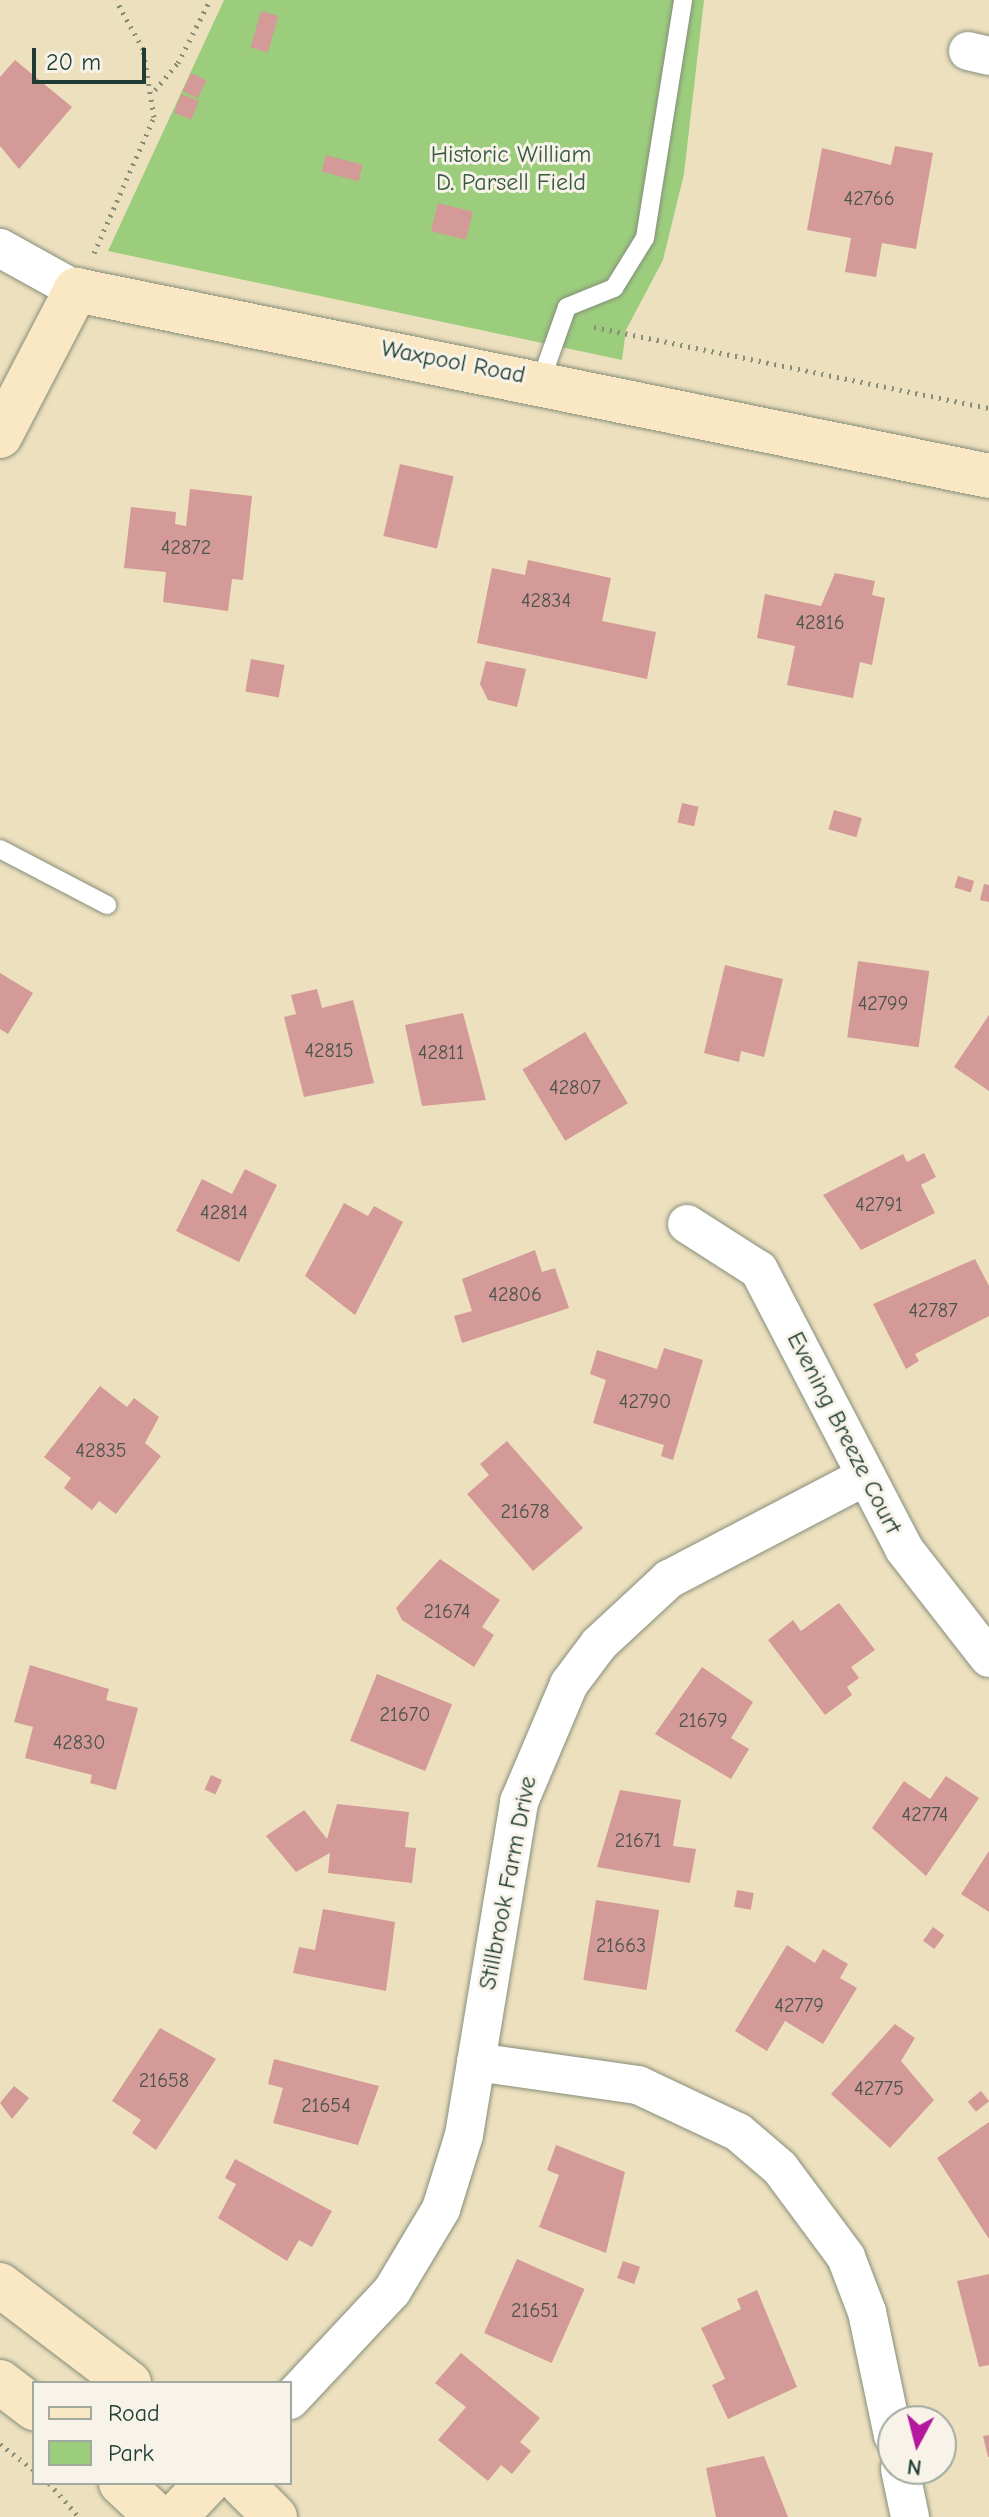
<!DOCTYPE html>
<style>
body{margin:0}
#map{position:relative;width:989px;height:2517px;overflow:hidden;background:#ede0bf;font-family:"Comic Neue",sans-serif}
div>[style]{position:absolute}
.green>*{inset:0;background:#9ccd7d}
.building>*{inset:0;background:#d39a98;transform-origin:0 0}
.path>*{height:5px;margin-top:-2.5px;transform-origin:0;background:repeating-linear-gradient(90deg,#868e7a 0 2px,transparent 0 8px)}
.roads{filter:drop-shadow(0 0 2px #868e7a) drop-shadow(0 0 2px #868e7a)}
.lane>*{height:18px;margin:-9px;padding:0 9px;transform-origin:9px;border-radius:9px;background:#fff}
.street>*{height:38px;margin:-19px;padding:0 19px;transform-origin:19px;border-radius:19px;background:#fff}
.secondary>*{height:44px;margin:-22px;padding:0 22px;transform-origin:22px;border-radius:22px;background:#fae7c3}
span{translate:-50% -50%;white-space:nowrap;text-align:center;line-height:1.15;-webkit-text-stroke:6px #f7f3e8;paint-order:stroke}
.number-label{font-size:20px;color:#4c544d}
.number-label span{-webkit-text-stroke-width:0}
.park-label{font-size:24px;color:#385a43}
.street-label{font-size:24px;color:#1f3d34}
.legend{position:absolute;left:32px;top:2381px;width:260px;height:104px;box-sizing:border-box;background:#f7f3e8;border:2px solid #a1aaa0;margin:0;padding:10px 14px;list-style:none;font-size:24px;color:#1f3d34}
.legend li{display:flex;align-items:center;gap:16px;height:40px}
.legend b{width:40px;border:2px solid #a1aaa0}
.north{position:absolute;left:877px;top:2405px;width:80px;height:80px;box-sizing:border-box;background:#f7f3e8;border:2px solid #a1aaa0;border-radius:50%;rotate:187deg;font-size:22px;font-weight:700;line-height:32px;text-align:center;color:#1f3d34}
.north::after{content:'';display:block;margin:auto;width:28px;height:36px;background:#b5179e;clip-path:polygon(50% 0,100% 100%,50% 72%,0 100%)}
.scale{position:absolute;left:32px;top:48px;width:114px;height:36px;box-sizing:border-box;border:4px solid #1f3d34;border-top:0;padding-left:10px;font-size:24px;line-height:28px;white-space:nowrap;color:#1f3d34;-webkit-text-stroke:6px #f7f3e8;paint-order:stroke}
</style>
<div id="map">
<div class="green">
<div style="clip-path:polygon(224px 0,704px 0,684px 174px,663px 260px,626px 330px,622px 360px,108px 251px)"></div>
</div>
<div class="building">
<div style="left:261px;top:11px;width:18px;height:38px;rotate:16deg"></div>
<div style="clip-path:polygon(15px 60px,72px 107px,19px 169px,0 146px,0 77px)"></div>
<div style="left:191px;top:73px;width:17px;height:20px;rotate:25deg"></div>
<div style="left:181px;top:94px;width:19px;height:20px;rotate:21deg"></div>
<div style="clip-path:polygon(895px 146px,933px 153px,916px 249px,882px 243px,876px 277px,845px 272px,851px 238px,807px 230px,822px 148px,891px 165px)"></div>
<div style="left:326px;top:155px;width:38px;height:17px;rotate:15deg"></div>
<div style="left:438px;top:203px;width:36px;height:29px;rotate:14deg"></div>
<div style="left:400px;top:464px;width:55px;height:74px;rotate:13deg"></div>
<div style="clip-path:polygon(190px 489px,252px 496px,243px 580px,232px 579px,228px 611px,163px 602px,166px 572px,124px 568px,131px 507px,176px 512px,175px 524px,186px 526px)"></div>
<div style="clip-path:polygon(528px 560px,611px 578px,602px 621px,656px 632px,647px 679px,477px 643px,492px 568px,525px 575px)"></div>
<div style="clip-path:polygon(835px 573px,875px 581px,872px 595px,885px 598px,872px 665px,860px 662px,853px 698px,787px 685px,795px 646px,757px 638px,765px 594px,821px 606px)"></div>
<div style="left:251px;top:659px;width:34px;height:33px;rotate:10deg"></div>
<div style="clip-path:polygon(486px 661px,526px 669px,517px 707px,488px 700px,480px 684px)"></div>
<div style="left:682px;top:803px;width:17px;height:20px;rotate:13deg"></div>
<div style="left:834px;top:810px;width:29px;height:20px;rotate:16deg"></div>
<div style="left:958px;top:876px;width:17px;height:12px;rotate:17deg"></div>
<div style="clip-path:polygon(984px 884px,989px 885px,989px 902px,980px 900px)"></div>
<div style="left:858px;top:961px;width:72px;height:77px;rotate:8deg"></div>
<div style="clip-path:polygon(725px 965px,783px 979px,764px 1057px,741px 1051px,739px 1062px,704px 1053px)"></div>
<div style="clip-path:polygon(0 973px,33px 993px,8px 1034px,0 1029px)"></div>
<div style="clip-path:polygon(317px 989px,322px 1008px,353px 1000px,374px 1083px,304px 1097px,284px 1017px,296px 1014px,291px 995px)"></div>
<div style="clip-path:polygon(463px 1013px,486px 1100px,422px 1106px,405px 1025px)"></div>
<div style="clip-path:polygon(989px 1015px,989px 1091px,954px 1067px)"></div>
<div style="left:585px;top:1032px;width:83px;height:73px;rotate:59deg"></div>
<div style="clip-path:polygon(924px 1153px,936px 1177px,921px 1185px,935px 1213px,861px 1250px,823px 1195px,903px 1154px,907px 1162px)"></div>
<div style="clip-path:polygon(245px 1169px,277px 1185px,239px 1262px,176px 1231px,202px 1179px,232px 1194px)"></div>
<div style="clip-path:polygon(344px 1203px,368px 1216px,374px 1206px,403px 1222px,355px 1315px,305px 1276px)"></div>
<div style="clip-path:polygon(535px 1250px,542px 1272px,555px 1268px,569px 1308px,462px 1343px,454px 1316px,472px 1311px,462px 1279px)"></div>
<div style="clip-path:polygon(975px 1259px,989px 1286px,989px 1316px,915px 1354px,919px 1361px,906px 1369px,873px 1304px)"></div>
<div style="clip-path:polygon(664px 1348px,703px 1360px,673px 1460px,661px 1456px,664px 1445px,593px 1423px,606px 1380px,590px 1374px,597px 1350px,657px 1369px)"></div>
<div style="clip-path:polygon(100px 1386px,127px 1407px,134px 1398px,159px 1417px,145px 1443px,161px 1456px,116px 1514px,99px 1501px,92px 1510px,64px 1488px,71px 1478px,44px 1457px)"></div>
<div style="clip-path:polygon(507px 1441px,583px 1528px,533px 1571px,467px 1494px,489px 1475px,480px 1464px)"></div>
<div style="clip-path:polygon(440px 1559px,500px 1600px,482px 1627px,494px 1635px,474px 1667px,402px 1620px,396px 1608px)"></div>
<div style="clip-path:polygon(839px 1603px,875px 1650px,851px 1667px,859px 1678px,847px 1687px,852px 1695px,825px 1715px,768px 1640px,793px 1620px,801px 1631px)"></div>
<div style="clip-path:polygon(30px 1665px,109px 1689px,106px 1700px,138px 1708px,116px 1790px,90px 1783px,92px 1775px,25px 1758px,33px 1727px,14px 1722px)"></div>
<div style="clip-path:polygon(702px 1667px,753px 1702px,731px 1738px,749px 1749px,731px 1779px,655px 1734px)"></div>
<div style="left:377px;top:1674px;width:81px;height:72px;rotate:22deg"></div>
<div style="left:211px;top:1775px;width:12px;height:16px;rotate:24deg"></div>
<div style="clip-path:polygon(946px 1776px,979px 1798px,926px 1876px,872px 1828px,904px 1781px,930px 1799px)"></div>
<div style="clip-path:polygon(620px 1790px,681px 1800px,673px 1846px,696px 1849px,690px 1883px,597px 1867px)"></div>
<div style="clip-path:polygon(337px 1804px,409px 1812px,405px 1847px,416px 1848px,412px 1883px,328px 1873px,330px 1853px,296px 1872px,266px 1836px,304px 1810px,327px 1839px)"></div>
<div style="clip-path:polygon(989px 1851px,989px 1912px,961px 1894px)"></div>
<div style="left:737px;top:1890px;width:17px;height:17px;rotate:10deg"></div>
<div style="left:596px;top:1900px;width:64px;height:81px;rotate:9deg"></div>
<div style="clip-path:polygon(323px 1909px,395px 1922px,386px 1991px,293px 1973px,299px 1947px,315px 1950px)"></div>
<div style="left:933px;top:1927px;width:14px;height:17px;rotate:36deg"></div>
<div style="clip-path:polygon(787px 1945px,815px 1963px,823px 1949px,848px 1964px,840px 1978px,857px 1988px,823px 2044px,785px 2021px,767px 2051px,735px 2031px)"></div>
<div style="clip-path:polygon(895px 2024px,915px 2038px,901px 2061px,934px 2100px,890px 2148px,831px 2094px)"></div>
<div style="clip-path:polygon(160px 2028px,216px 2059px,156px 2150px,132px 2133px,141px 2120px,112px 2101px)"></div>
<div style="clip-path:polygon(274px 2059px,379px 2086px,358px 2145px,273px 2123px,283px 2088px,268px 2084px)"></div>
<div style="clip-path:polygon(14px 2086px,29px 2098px,12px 2119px,0 2103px)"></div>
<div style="left:981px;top:2091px;width:13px;height:17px;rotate:51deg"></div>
<div style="clip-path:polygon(989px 2122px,989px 2239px,937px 2158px)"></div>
<div style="clip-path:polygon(556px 2145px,625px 2172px,606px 2253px,539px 2227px,559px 2175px,547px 2170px)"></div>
<div style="clip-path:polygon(235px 2159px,332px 2211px,312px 2247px,299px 2240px,287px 2261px,218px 2218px,236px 2184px,225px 2178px)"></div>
<div style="left:517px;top:2259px;width:74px;height:81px;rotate:24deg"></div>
<div style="left:623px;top:2261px;width:18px;height:18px;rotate:19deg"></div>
<div style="clip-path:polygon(989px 2274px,989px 2365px,979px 2367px,957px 2281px)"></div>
<div style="clip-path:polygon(757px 2290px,797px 2387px,728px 2419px,712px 2385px,725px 2379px,701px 2328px,741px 2309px,737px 2299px)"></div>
<div style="clip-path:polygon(461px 2353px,540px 2418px,520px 2442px,531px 2451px,512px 2474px,501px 2465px,488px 2481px,438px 2440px,466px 2407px,435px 2383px)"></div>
<div style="clip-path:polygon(989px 2435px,989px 2457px,988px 2457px,983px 2436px)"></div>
<div style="clip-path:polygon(764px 2456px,788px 2517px,716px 2517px,706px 2468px)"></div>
</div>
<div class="path">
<div style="left:155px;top:90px;width:35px;rotate:-50deg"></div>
<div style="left:178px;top:63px;width:71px;rotate:-63.1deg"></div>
<div style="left:94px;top:253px;width:149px;rotate:-66.2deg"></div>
<div style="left:154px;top:117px;width:69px;rotate:-99.2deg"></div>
<div style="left:143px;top:49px;width:56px;rotate:-118.9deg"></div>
<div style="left:594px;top:327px;width:403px;rotate:11.6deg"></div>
<div style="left:0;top:2444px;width:43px;rotate:37.4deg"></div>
<div style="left:49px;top:2483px;width:45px;rotate:48.6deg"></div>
</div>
<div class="roads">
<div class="lane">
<div style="left:541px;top:380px;width:77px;rotate:-70.4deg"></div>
<div style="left:567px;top:307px;width:51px;rotate:-22deg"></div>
<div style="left:614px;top:288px;width:59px;rotate:-58.2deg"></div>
<div style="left:645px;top:238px;width:241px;rotate:-80.9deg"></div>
<div style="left:0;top:849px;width:121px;rotate:27.6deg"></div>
</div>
<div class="street">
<div style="left:968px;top:51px;width:22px;rotate:13deg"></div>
<div style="left:0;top:248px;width:87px;rotate:28.9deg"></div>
<div style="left:687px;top:1224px;width:85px;rotate:32.6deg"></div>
<div style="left:759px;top:1270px;width:314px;rotate:62.5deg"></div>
<div style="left:904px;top:1549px;width:138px;rotate:52.1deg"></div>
<div style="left:476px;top:2062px;width:164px;rotate:8.1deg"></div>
<div style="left:638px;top:2085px;width:110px;rotate:25.2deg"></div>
<div style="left:738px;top:2132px;width:55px;rotate:40.6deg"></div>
<div style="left:780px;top:2168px;width:111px;rotate:53.4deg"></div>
<div style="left:846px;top:2257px;width:59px;rotate:69.1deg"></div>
<div style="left:867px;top:2312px;width:126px;rotate:78.1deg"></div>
<div style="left:290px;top:2400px;width:149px;rotate:-46.9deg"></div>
<div style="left:392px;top:2291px;width:96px;rotate:-59.1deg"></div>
<div style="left:441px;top:2209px;width:77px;rotate:-72.7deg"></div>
<div style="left:464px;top:2135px;width:338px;rotate:-80.6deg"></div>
<div style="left:519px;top:1802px;width:128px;rotate:-67deg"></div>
<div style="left:569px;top:1684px;width:50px;rotate:-53.1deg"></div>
<div style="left:599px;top:1644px;width:96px;rotate:-42.9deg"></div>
<div style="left:669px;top:1579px;width:222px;rotate:-27.6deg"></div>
<div style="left:900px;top:2469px;width:49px;rotate:78.2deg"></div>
</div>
<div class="secondary">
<div style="left:0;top:436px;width:165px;rotate:-62.5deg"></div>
<div style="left:76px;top:290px;width:932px;rotate:11.51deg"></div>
<div style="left:0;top:2285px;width:162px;rotate:37.2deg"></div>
<div style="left:0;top:2382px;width:43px;rotate:37.4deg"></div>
<div style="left:121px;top:2483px;width:50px;rotate:43.4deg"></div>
<div style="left:241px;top:2483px;width:48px;rotate:45deg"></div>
<div style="left:175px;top:2517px;width:47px;rotate:-46.7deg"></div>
</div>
</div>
<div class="number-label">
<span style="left:869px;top:198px">42766</span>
<span style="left:186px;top:547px">42872</span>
<span style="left:546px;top:600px">42834</span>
<span style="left:820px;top:622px">42816</span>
<span style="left:883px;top:1003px">42799</span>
<span style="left:329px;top:1050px">42815</span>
<span style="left:441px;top:1052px">42811</span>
<span style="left:575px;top:1087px">42807</span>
<span style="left:879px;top:1204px">42791</span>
<span style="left:224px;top:1212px">42814</span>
<span style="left:515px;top:1294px">42806</span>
<span style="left:933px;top:1310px">42787</span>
<span style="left:645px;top:1401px">42790</span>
<span style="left:101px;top:1450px">42835</span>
<span style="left:525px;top:1511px">21678</span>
<span style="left:447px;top:1611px">21674</span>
<span style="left:405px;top:1714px">21670</span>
<span style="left:703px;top:1720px">21679</span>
<span style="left:79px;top:1742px">42830</span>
<span style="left:925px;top:1814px">42774</span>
<span style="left:638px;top:1840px">21671</span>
<span style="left:621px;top:1945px">21663</span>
<span style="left:799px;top:2005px">42779</span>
<span style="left:164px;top:2080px">21658</span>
<span style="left:879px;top:2088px">42775</span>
<span style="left:326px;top:2105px">21654</span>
<span style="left:535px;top:2310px">21651</span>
</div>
<div class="park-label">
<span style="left:511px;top:169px">Historic William<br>D. Parsell Field</span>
</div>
<div class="street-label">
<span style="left:453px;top:362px;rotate:11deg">Waxpool Road</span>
<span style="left:844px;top:1433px;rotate:63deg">Evening Breeze Court</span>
<span style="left:508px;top:1883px;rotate:-79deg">Stillbrook Farm Drive</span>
</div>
<ul class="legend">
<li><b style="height:10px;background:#fae7c3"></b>Road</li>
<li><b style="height:22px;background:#9ccd7d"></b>Park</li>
</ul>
<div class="north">N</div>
<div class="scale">20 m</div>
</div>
